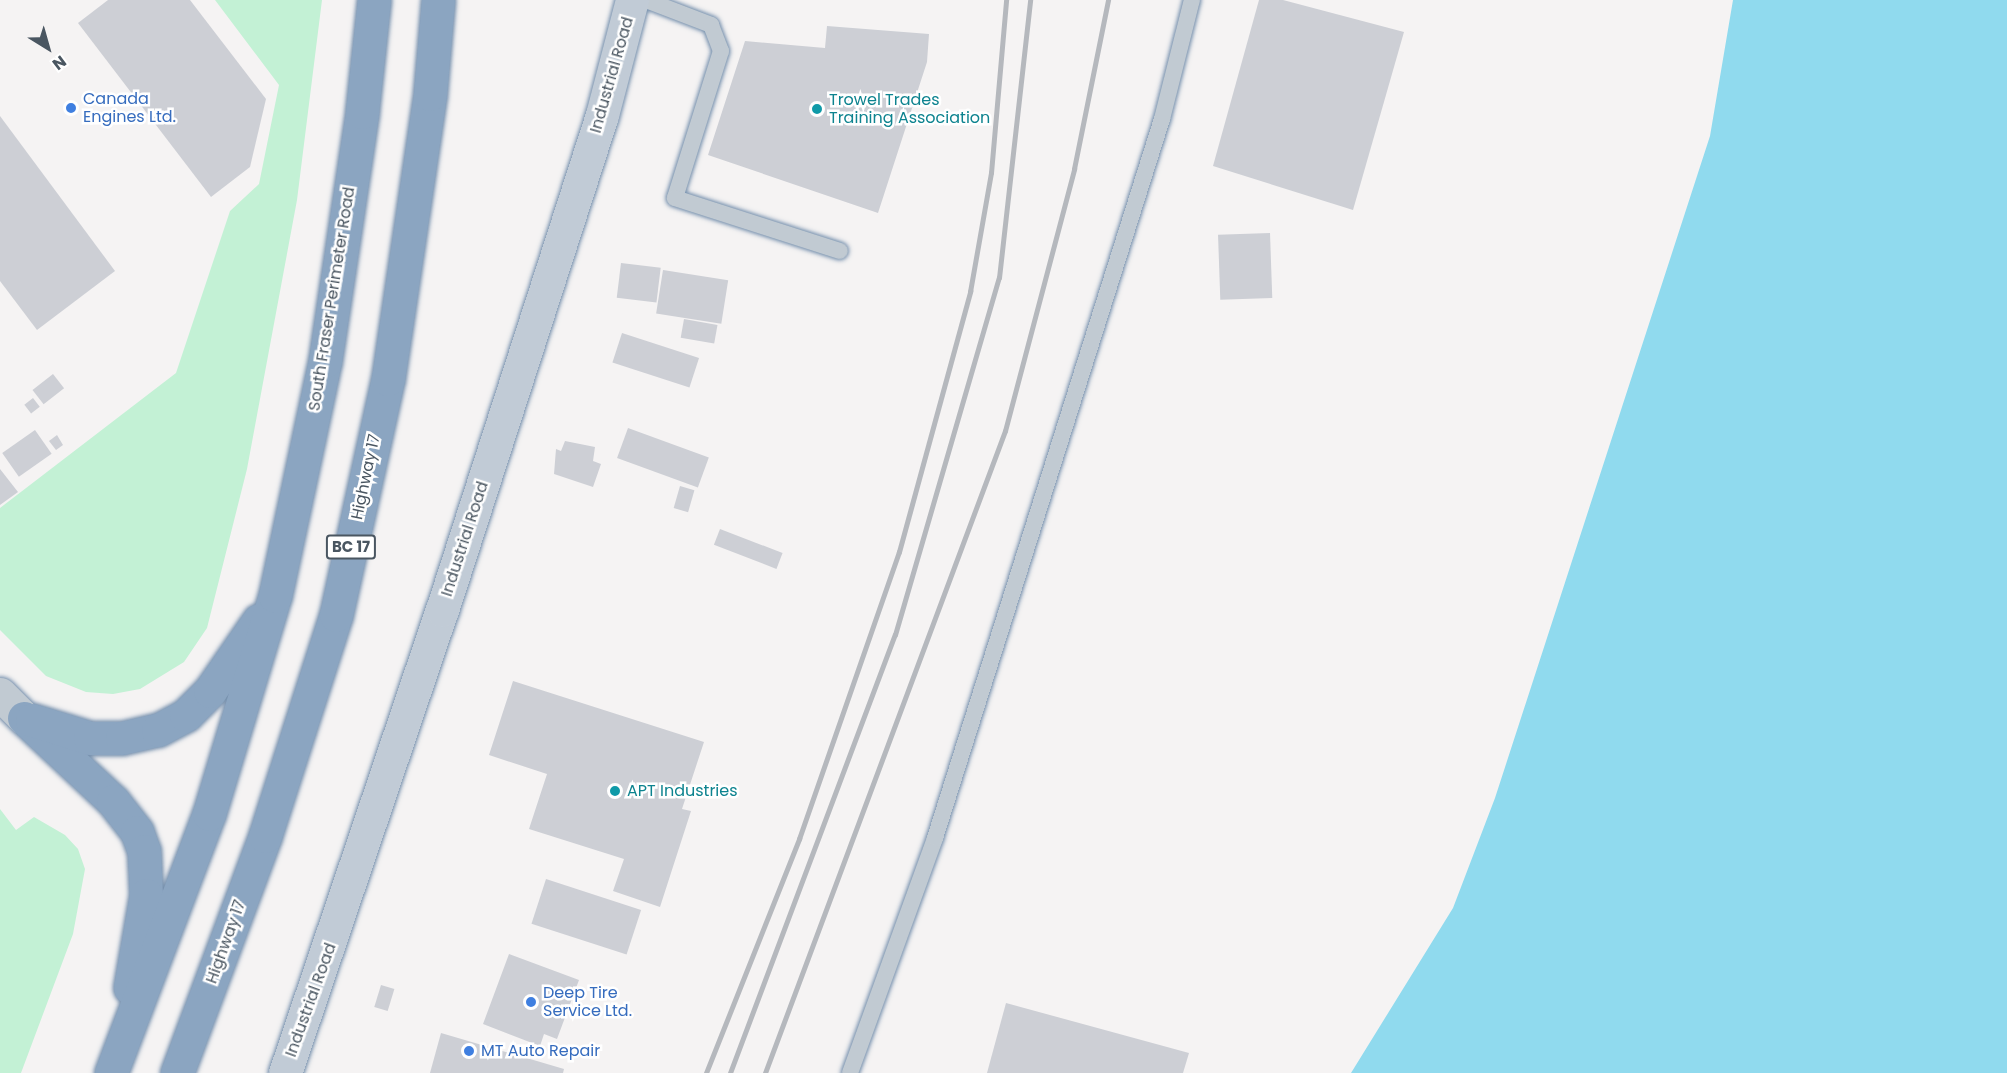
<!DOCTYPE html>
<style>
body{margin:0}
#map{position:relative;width:2007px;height:1073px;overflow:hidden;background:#f5f3f3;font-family:Poppins,sans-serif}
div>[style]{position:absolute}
.green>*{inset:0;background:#c3f1d5}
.water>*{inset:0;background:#90daee}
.building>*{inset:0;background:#cdcfd5;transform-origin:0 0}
.roads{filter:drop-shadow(0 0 2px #7690ad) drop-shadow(0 0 2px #7690ad)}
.lane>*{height:16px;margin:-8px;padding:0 8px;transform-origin:8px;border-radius:8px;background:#c1cad2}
.street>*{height:33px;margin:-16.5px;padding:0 16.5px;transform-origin:16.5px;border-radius:16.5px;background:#c1cad2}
.secondary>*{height:33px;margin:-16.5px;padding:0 16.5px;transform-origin:16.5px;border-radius:16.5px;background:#c1cbd6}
.highway>*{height:33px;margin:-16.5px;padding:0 16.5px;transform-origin:16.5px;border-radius:16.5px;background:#8ba5c1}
.rail>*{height:4.5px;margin:-2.25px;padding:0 2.25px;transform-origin:2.25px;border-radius:2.25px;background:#b5b8bd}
.dots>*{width:16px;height:16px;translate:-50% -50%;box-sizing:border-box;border:3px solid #fff;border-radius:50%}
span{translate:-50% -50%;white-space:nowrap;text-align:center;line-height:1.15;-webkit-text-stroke:5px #fff;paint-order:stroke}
.shield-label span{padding:2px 4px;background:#fff;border:2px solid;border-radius:4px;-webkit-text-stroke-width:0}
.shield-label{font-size:15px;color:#4a5661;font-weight:700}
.street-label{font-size:16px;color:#4a5661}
.shop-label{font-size:16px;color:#366cbe}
.left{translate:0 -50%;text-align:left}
.culture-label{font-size:16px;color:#0d838f}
.north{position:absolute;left:18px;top:18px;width:60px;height:60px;-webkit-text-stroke:4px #fff;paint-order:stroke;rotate:143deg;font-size:16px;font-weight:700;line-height:24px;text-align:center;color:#4a5661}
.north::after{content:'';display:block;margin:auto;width:21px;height:27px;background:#4a5661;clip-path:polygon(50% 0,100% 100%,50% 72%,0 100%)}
</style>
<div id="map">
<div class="green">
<div style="clip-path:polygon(215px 0,322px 0,297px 200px,247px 469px,207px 628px,184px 662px,140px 689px,113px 694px,86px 692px,46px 676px,0 630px,0 508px,176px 373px,230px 211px,259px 184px,279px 85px)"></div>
<div style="clip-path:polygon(0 809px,16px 830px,34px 817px,65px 835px,78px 849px,85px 869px,73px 934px,21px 1073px,0 1073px)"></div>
</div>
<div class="water">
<div style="clip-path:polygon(1733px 0,2007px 0,2007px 1073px,1351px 1073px,1453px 908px,1495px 798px,1710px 136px)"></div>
</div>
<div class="building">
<div style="clip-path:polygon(108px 0,190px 0,266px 99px,250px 167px,211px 197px,78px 23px)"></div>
<div style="clip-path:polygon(1259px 0,1283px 0,1404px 32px,1353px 210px,1213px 166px)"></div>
<div style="clip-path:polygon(827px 26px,929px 34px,927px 62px,878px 213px,708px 155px,745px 41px,825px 48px)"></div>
<div style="clip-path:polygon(0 116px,115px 271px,37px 330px,0 281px)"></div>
<div style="left:1270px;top:233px;width:65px;height:52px;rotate:88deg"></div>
<div style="left:621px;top:263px;width:40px;height:35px;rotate:7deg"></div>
<div style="left:663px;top:270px;width:66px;height:44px;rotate:9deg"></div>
<div style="left:684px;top:319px;width:34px;height:19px;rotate:10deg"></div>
<div style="left:622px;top:333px;width:81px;height:31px;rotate:18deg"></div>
<div style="left:53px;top:374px;width:18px;height:26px;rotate:52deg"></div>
<div style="left:33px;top:398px;width:11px;height:11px;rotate:52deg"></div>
<div style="left:628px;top:428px;width:86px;height:32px;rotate:20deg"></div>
<div style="left:35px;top:430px;width:29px;height:40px;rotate:55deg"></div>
<div style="clip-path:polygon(57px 435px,63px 445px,56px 450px,49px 441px)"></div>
<div style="clip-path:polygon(565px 441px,595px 447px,593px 461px,601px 464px,593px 487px,554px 474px,556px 449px,561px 451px)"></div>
<div style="clip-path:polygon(0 469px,18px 492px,0 505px)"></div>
<div style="left:680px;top:486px;width:15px;height:23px;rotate:16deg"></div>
<div style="left:720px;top:529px;width:67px;height:17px;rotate:21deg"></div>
<div style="clip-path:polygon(513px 681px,704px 742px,682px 809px,691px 811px,660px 907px,613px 891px,624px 859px,529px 829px,547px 774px,489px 755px)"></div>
<div style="left:546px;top:879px;width:100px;height:47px;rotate:18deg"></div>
<div style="clip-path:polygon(509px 954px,579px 980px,557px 1039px,544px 1034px,540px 1046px,483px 1024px)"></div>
<div style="left:381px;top:985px;width:14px;height:23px;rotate:17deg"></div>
<div style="clip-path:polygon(1006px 1003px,1189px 1053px,1183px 1073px,987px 1073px)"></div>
<div style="clip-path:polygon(441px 1033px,564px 1069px,563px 1073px,430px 1073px)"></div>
</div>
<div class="roads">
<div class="lane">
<div style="left:646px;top:0;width:70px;rotate:21deg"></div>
<div style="left:711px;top:25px;width:28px;rotate:69deg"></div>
<div style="left:721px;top:51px;width:154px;rotate:107.4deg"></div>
<div style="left:675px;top:198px;width:173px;rotate:17.8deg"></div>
<div style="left:850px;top:1073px;width:250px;rotate:-70.1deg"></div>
<div style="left:935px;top:838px;width:754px;rotate:-72.48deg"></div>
<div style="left:1162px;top:119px;width:123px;rotate:-75.9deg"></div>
</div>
<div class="street">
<div style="left:0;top:694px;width:34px;rotate:45deg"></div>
</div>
<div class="secondary">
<div style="left:285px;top:1073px;width:489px;rotate:-71.3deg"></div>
<div style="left:442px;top:610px;width:520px;rotate:-72.09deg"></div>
<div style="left:602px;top:115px;width:119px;rotate:-75.4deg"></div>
</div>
<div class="highway">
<div style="left:24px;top:718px;width:122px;rotate:43deg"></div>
<div style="left:113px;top:801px;width:39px;rotate:52deg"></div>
<div style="left:137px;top:832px;width:20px;rotate:70deg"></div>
<div style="left:144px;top:851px;width:44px;rotate:87.4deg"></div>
<div style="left:146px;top:895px;width:94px;rotate:99.8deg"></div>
<div style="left:32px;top:720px;width:61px;rotate:17.2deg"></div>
<div style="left:90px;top:738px;width:32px"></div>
<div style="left:122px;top:738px;width:37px;rotate:-13deg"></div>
<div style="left:158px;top:730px;width:32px;rotate:-28deg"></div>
<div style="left:186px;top:715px;width:34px;rotate:-45deg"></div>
<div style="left:210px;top:691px;width:86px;rotate:-55.4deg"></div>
<div style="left:111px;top:1073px;width:277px;rotate:-69.3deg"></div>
<div style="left:209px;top:814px;width:228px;rotate:-73.2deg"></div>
<div style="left:275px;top:596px;width:240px;rotate:-78deg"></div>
<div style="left:325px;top:361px;width:252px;rotate:-81.5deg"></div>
<div style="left:362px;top:112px;width:113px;rotate:-83.9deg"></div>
<div style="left:177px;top:1073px;width:253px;rotate:-69.6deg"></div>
<div style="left:265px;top:836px;width:232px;rotate:-72.2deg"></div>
<div style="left:336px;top:615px;width:242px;rotate:-77.6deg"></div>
<div style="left:388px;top:379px;width:288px;rotate:-81.6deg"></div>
<div style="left:430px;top:94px;width:94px;rotate:-85.1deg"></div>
</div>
</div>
<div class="rail">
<div style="left:706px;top:1073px;width:252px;rotate:-68.3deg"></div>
<div style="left:799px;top:839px;width:304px;rotate:-70.8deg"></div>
<div style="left:899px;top:552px;width:270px;rotate:-74.7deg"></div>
<div style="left:970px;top:292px;width:121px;rotate:-80deg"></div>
<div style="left:991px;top:173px;width:174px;rotate:-85deg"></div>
<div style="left:730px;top:1073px;width:468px;rotate:-69.4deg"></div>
<div style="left:895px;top:635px;width:372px;rotate:-73.8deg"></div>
<div style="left:999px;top:278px;width:280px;rotate:-83.6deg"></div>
<div style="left:765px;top:1073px;width:685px;rotate:-69.5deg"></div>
<div style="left:1005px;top:431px;width:271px;rotate:-75.2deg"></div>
<div style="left:1074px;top:169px;width:172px;rotate:-78.6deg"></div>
</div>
<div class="dots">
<div style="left:71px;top:108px;background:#3f7fe0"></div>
<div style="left:817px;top:109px;background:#0f9aa8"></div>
<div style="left:615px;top:791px;background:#0f9aa8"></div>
<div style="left:531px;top:1002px;background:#3f7fe0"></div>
<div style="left:469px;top:1051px;background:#3f7fe0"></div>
</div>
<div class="shield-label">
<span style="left:351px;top:547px">BC 17</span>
</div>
<div class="street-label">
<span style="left:612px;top:75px;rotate:-74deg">Industrial Road</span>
<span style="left:332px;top:299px;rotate:-81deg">South Fraser Perimeter Road</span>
<span style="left:366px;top:477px;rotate:-78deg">Highway 17</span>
<span style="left:465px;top:539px;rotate:-72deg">Industrial Road</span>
<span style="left:226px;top:942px;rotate:-70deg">Highway 17</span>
<span style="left:311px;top:1000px;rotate:-70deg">Industrial Road</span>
</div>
<div class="shop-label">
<span class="left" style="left:83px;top:108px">Canada<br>Engines Ltd.</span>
<span class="left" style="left:543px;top:1002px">Deep Tire<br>Service Ltd.</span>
<span class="left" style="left:481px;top:1051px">MT Auto Repair</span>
</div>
<div class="culture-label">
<span class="left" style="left:829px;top:109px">Trowel Trades<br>Training Association</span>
<span class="left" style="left:627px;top:791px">APT Industries</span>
</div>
<div class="north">N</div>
</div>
